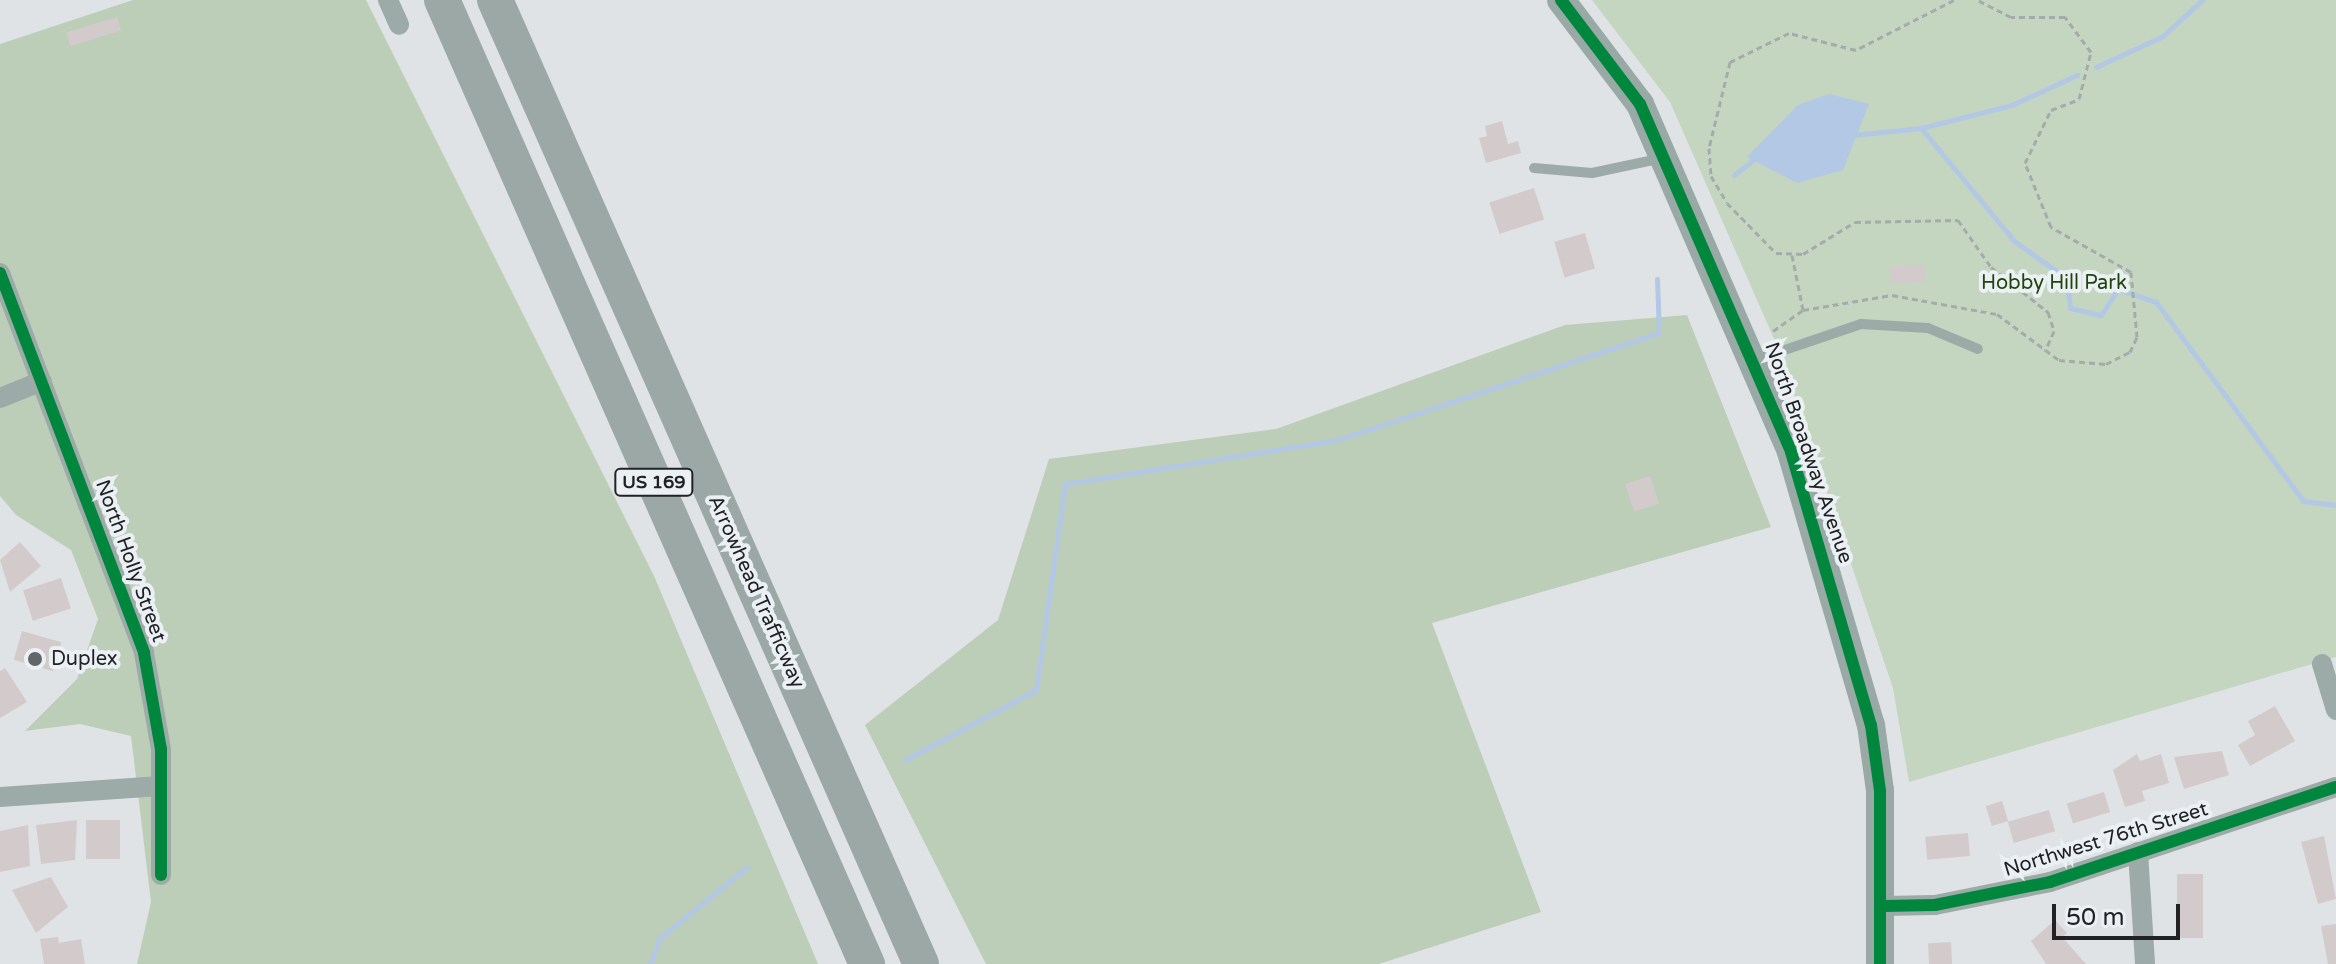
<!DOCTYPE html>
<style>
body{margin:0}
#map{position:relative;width:2336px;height:964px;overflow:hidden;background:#e0e3e5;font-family:"Varela Round",sans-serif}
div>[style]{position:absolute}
.green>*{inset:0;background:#c4d5c0}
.forest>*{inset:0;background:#bcceb8}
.water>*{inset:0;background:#b3c8e5}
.stream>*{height:5px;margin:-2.5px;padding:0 2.5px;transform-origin:2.5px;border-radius:2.5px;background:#b3c8e5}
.building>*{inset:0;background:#d3cbcb;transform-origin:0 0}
.path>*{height:3px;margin-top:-1.5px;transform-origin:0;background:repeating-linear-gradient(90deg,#a4acab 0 6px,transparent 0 10px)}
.lane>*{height:10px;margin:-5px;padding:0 5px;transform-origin:5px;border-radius:5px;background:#9caba8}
.street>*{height:20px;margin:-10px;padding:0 10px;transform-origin:10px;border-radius:10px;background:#9caba8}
.secondary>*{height:28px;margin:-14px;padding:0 14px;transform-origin:14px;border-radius:14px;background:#99a9a6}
.highway>*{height:36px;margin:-18px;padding:0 18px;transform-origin:18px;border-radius:18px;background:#9ba8a6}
.cycleway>*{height:12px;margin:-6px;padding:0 6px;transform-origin:6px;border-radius:6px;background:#00873e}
.dots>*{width:22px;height:22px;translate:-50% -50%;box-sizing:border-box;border:4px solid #ebf0f5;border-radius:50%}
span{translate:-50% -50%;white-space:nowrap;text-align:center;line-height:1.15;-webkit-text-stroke:8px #ebf0f5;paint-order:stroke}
.shield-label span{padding:2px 6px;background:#ebf0f5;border:2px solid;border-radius:6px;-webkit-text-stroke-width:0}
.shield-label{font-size:18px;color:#202224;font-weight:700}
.park-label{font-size:20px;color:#1f450a}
.street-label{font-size:20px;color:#202224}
.poi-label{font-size:20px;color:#202224}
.left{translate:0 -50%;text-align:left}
.scale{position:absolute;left:2052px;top:904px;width:128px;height:36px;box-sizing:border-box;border:4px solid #202224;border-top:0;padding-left:10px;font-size:24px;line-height:28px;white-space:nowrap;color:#202224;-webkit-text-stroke:6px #ebf0f5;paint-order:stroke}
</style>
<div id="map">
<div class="green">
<div style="clip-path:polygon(1592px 0,2336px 0,2336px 657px,1909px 782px,1893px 688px,1779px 350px,1670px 102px)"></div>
</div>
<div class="forest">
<div style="clip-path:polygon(133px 0,366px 0,654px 576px,818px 964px,137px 964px,151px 902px,131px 736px,80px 724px,25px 731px,77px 679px,98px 619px,71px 550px,16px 515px,0 496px,0 44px)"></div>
<div style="clip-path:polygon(1687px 315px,1771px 527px,1432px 623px,1541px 912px,1379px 964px,986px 964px,865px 725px,998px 620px,1049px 459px,1276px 429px,1565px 325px)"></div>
</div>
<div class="water">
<div style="clip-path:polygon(1829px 94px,1869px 104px,1843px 170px,1797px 183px,1747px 157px,1798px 105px)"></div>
</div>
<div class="stream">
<div style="left:2096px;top:67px;width:74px;rotate:-24.8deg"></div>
<div style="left:2163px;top:36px;width:53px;rotate:-42.7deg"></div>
<div style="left:1921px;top:128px;width:94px;rotate:-14.2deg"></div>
<div style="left:2012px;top:105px;width:72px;rotate:-24.8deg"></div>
<div style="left:1854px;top:135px;width:67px;rotate:-6deg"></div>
<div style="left:1921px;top:128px;width:146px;rotate:50.5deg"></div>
<div style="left:2014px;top:241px;width:64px;rotate:35.4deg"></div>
<div style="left:2066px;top:278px;width:30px;rotate:82deg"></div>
<div style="left:2070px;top:308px;width:32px;rotate:13deg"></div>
<div style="left:2101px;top:315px;width:31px;rotate:-57deg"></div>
<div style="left:2118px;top:289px;width:40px;rotate:18.9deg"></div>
<div style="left:2156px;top:302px;width:247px;rotate:53.5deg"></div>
<div style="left:2303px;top:501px;width:33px;rotate:7deg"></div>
<div style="left:1734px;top:175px;width:29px;rotate:-38deg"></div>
<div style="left:905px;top:760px;width:149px;rotate:-28.1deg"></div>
<div style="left:1036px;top:690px;width:208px;rotate:-82deg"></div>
<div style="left:1065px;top:484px;width:276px;rotate:-9.2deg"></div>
<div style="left:1337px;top:440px;width:339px;rotate:-18.4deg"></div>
<div style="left:1659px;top:333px;width:54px;rotate:-92.1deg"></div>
<div style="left:650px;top:964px;width:28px;rotate:-69deg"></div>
<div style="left:660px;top:938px;width:112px;rotate:-39.2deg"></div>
</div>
<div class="building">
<div style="left:117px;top:17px;width:14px;height:53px;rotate:73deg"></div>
<div style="clip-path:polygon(1502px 121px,1508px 144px,1518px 141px,1521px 153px,1486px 163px,1479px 138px,1487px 136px,1485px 126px)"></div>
<div style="left:1534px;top:188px;width:33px;height:47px;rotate:72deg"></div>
<div style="left:1585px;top:233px;width:37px;height:32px;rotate:74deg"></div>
<div style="left:1924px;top:265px;width:17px;height:34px;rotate:87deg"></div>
<div style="left:1650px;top:476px;width:29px;height:26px;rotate:72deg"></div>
<div style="clip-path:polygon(20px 542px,41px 566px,10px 592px,0 560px)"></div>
<div style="left:61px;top:578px;width:32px;height:40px;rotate:72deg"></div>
<div style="left:22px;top:631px;width:41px;height:30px;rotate:16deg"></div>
<div style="clip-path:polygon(5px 668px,27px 702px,0 718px,0 671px)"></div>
<div style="clip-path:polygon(2275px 706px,2295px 741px,2250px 766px,2238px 745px,2255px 735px,2248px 721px)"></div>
<div style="clip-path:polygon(2222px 751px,2229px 775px,2184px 789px,2174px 757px)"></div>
<div style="clip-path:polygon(2137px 754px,2140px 761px,2161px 754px,2169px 783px,2142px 791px,2145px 801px,2125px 807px,2113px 770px)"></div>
<div style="left:2104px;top:792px;width:21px;height:39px;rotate:73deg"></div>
<div style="left:2002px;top:801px;width:21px;height:17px;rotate:73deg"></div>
<div style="left:2049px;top:810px;width:22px;height:43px;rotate:74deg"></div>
<div style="clip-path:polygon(77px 820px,75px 860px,41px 864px,36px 825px)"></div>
<div style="left:120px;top:820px;width:39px;height:34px;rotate:90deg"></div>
<div style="clip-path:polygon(28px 825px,30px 866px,0 872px,0 831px)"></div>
<div style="left:1968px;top:833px;width:23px;height:43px;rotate:85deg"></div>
<div style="clip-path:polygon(2324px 836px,2336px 899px,2318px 904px,2301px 842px)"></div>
<div style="left:2177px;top:874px;width:26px;height:64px"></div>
<div style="clip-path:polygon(51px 877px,68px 907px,36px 933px,12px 890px)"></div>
<div style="clip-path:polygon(2055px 920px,2067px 933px,2062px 937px,2086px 964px,2046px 964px,2031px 941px)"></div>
<div style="clip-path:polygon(2336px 924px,2336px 964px,2328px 964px,2321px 926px)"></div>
<div style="clip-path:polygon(58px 937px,59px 943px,81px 939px,85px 964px,44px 964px,40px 939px)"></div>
<div style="left:1951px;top:942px;width:22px;height:23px;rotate:87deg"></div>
</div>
<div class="path">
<div style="left:1954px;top:0;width:110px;rotate:153deg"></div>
<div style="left:1856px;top:50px;width:69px;rotate:-165.8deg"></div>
<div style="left:1789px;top:33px;width:66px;rotate:153.8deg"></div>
<div style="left:1730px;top:62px;width:89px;rotate:103.7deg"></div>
<div style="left:1709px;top:148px;width:28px;rotate:86deg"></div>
<div style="left:1711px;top:176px;width:31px;rotate:59deg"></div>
<div style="left:1727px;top:203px;width:70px;rotate:45.6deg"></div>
<div style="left:1776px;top:253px;width:27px;rotate:2deg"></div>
<div style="left:1803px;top:254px;width:61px;rotate:-31.6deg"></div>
<div style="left:1855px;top:222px;width:103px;rotate:-1.1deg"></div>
<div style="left:1958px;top:220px;width:57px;rotate:54.9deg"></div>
<div style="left:1991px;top:267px;width:73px;rotate:38.3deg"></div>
<div style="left:2048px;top:312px;width:20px;rotate:72deg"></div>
<div style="left:2054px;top:331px;width:22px;rotate:114deg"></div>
<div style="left:1792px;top:255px;width:56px;rotate:78.7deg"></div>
<div style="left:1773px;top:331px;width:37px;rotate:-35deg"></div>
<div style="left:1803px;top:310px;width:90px;rotate:-9.6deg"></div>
<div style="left:1892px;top:295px;width:107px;rotate:10.3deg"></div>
<div style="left:1997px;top:314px;width:77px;rotate:36.6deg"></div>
<div style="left:2059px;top:360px;width:47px;rotate:4.9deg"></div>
<div style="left:2106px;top:364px;width:27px;rotate:-27deg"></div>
<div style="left:2130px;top:352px;width:17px;rotate:-65deg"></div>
<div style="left:2137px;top:337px;width:65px;rotate:-95.3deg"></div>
<div style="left:2131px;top:272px;width:92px;rotate:-150.6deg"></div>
<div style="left:2051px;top:227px;width:69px;rotate:-112.1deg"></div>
<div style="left:2025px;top:163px;width:59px;rotate:-63.9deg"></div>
<div style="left:2051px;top:110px;width:30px;rotate:-21deg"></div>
<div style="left:2079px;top:99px;width:49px;rotate:-75.7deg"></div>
<div style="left:2091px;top:52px;width:44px;rotate:-126.6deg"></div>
<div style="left:2065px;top:17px;width:54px;rotate:180deg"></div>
<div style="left:2011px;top:17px;width:37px;rotate:-153deg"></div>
</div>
<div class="lane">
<div style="left:1534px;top:168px;width:58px;rotate:4.9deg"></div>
<div style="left:1592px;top:173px;width:73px;rotate:-11.9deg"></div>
<div style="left:1755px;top:360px;width:112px;rotate:-18.8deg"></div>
<div style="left:1861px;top:324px;width:67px;rotate:3.4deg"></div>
<div style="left:1928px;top:328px;width:54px;rotate:22.8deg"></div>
</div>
<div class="street">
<div style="left:388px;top:0;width:27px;rotate:66deg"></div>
<div style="left:0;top:273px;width:406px;rotate:69.2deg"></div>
<div style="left:144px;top:653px;width:97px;rotate:80deg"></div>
<div style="left:161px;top:749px;width:126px;rotate:90deg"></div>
<div style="left:0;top:398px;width:45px;rotate:-22deg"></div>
<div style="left:2322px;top:664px;width:48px;rotate:73.1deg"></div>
<div style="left:0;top:797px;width:161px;rotate:-3.9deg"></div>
<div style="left:2138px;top:852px;width:112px;rotate:86.4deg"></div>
<div style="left:1883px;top:906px;width:52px;rotate:-1.1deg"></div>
<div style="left:1935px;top:905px;width:117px;rotate:-11.3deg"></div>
<div style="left:2050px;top:882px;width:301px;rotate:-18.4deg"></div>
</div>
<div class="secondary">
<div style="left:1561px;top:0;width:131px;rotate:52.8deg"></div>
<div style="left:1640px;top:104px;width:379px;rotate:66.5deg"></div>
<div style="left:1791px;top:452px;width:284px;rotate:73.7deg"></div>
<div style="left:1871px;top:725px;width:67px;rotate:82.2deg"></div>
<div style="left:1880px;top:791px;width:173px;rotate:90deg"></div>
</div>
<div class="highway">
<div style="left:442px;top:0;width:1054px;rotate:66.21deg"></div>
<div style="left:495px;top:0;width:1054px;rotate:66.16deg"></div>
</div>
<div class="cycleway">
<div style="left:1561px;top:0;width:131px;rotate:52.8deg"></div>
<div style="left:1640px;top:104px;width:379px;rotate:66.5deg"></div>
<div style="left:1791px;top:452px;width:284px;rotate:73.7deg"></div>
<div style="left:1871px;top:725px;width:67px;rotate:82.2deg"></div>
<div style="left:1880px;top:791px;width:173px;rotate:90deg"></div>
<div style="left:0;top:273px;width:406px;rotate:69.2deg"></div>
<div style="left:144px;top:653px;width:97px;rotate:80deg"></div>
<div style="left:161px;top:749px;width:126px;rotate:90deg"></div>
<div style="left:1883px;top:906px;width:52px;rotate:-1.1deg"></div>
<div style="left:1935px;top:905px;width:117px;rotate:-11.3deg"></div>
<div style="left:2050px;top:882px;width:301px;rotate:-18.4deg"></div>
</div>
<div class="dots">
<div style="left:35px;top:659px;background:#636668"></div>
</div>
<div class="shield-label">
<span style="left:654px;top:482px">US 169</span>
</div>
<div class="park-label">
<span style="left:2054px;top:283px">Hobby Hill Park</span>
</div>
<div class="street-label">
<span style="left:1808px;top:453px;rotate:71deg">North Broadway Avenue</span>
<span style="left:130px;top:561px;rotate:70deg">North Holly Street</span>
<span style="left:756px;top:592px;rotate:66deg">Arrowhead Trafficway</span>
<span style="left:2106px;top:840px;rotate:-17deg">Northwest 76th Street</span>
</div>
<div class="poi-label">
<span class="left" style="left:51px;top:659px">Duplex</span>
</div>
<div class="scale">50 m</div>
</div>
